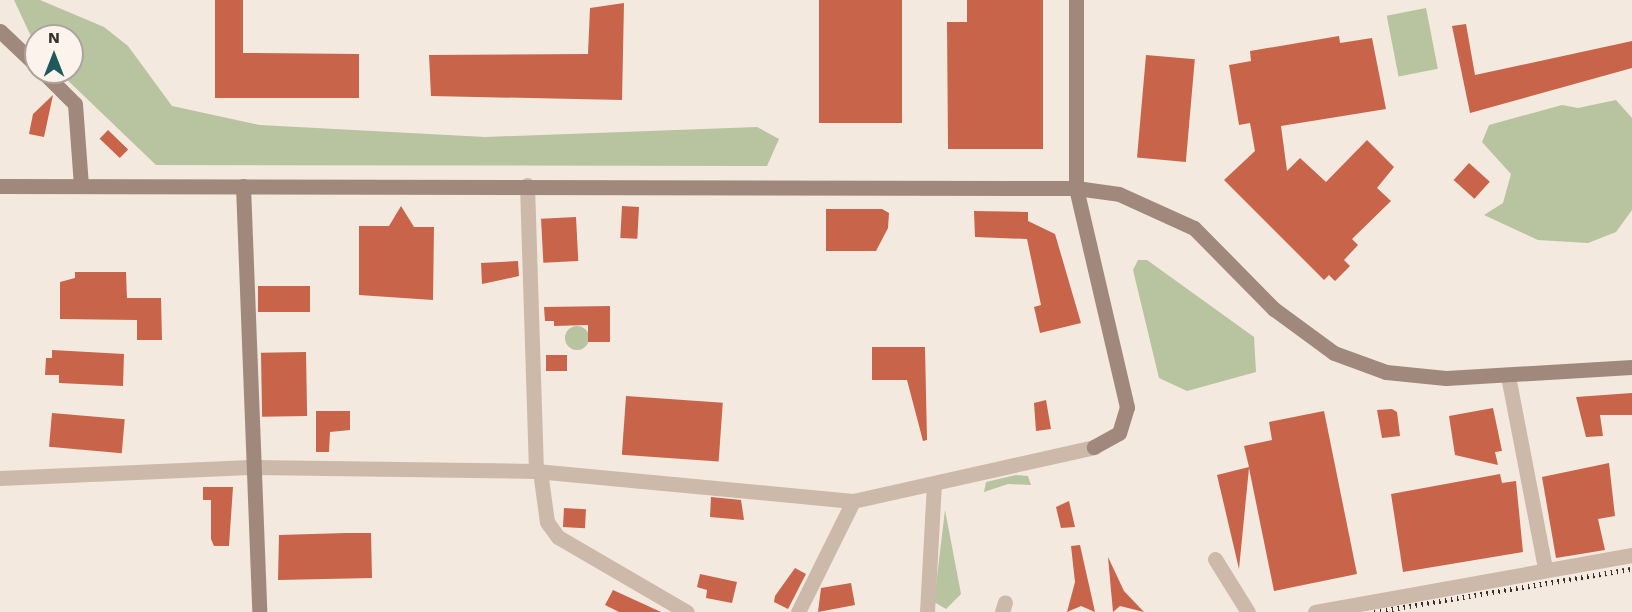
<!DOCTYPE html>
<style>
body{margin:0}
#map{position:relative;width:1632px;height:612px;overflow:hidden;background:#f3e9df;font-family:"Work Sans",sans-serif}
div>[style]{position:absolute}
.green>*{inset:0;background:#b8c39f;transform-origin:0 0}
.round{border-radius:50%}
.building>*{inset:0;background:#c76449;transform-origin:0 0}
.street>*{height:15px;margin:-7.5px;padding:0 7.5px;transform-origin:7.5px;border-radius:7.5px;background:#ccb9aa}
.secondary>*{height:15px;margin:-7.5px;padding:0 7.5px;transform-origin:7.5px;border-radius:7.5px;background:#a0887c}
.rail>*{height:4.5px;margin-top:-2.25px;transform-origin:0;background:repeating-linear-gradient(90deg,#3a2e2a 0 1.5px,transparent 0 6px)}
span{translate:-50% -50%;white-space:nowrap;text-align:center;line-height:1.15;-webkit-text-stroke:4.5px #fbf3ec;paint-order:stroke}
.north{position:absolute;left:24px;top:24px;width:60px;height:60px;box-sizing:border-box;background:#fbf3ec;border:2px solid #aea49e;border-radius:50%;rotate:0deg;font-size:16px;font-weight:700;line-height:24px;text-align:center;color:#3a2e2a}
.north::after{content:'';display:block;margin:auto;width:21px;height:27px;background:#1e5a5c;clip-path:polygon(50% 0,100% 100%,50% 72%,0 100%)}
</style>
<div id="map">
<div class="green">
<div style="clip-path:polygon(14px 0,40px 0,104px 27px,128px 46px,172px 106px,260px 125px,485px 137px,757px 127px,779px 139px,767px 166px,156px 165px,59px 72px,72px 72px,72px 36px,36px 36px,36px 47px)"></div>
<div style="left:1426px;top:8px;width:62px;height:40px;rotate:79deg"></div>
<div style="clip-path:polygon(1616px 100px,1632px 118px,1632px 210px,1616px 232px,1588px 243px,1538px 240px,1484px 215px,1503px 203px,1511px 174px,1482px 142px,1489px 125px,1562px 105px,1578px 108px)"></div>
<div style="clip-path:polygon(1138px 260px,1147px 260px,1254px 337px,1256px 372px,1187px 391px,1159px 378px,1133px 270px)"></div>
<div class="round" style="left:565px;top:326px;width:24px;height:24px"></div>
<div style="clip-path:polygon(1016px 475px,1028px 476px,1031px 485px,1008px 484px,984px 492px,986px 482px)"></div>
<div style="clip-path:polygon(945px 510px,961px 594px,946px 609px,934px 602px)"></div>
</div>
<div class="building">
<div style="clip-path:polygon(215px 0,243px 0,243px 53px,359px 54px,359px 98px,215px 98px)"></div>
<div style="left:819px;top:0;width:83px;height:123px"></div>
<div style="clip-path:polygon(967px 0,1043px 0,1043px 149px,948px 149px,947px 22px,967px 22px)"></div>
<div style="clip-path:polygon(624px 3px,622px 100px,431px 96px,429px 55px,588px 54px,590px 8px)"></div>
<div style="clip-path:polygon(1466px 24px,1475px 75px,1632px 41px,1632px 68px,1470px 113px,1452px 26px)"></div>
<div style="clip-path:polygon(1339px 36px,1340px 43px,1372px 38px,1386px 109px,1281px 126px,1287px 171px,1300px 158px,1326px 182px,1367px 140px,1394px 167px,1377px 188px,1391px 201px,1352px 239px,1358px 245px,1344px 260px,1350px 266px,1335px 281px,1329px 275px,1324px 280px,1224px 180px,1255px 151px,1250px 123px,1239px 125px,1229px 65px,1251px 61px,1250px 51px)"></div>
<div style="left:1146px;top:55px;width:49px;height:103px;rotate:5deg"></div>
<div style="clip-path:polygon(53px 95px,44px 137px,29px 134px,33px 114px)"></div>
<div style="left:108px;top:130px;width:28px;height:12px;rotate:44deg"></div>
<div style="left:1469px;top:163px;width:28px;height:23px;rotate:42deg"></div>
<div style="clip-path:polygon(401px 206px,414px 227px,434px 227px,433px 300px,359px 295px,359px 226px,389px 226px)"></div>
<div style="left:622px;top:206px;width:17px;height:32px;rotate:3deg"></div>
<div style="clip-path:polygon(826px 209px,882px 209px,889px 213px,888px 228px,876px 251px,826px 251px)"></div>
<div style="clip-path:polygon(974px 211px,1028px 212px,1028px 221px,1055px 234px,1081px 323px,1040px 333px,1034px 307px,1041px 305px,1027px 239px,975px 237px)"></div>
<div style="left:576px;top:217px;width:44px;height:35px;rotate:87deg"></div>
<div style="clip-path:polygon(518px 261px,519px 276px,482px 284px,481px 263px)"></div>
<div style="clip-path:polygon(75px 272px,126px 272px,127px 298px,161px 298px,162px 340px,137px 340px,137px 320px,60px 319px,60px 282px,75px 278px)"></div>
<div style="left:258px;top:286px;width:52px;height:26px"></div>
<div style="clip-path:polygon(610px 306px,610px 342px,588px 342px,588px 325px,554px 326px,554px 321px,545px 321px,544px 307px)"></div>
<div style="clip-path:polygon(872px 347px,925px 347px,927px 440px,923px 441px,907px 380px,872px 380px)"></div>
<div style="clip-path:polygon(52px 350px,124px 354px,123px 386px,59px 383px,59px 375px,45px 375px,46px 358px,52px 358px)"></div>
<div style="left:306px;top:352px;width:64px;height:45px;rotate:89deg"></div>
<div style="left:546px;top:355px;width:21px;height:16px"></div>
<div style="clip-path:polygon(1632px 393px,1632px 415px,1600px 415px,1603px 436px,1586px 437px,1576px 397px)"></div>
<div style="left:626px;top:396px;width:97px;height:59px;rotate:4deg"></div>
<div style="clip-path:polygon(1046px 400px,1051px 429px,1036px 431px,1034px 403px)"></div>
<div style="clip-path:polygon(1493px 408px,1502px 451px,1495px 452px,1498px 465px,1455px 455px,1449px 416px)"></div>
<div style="clip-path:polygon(1392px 409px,1397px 412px,1400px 436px,1382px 438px,1377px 410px)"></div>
<div style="clip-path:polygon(316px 411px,350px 411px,350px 430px,330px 432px,329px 452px,316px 452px)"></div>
<div style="clip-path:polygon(1324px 411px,1357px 574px,1274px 591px,1249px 468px,1239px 569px,1217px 475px,1249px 467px,1244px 446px,1272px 440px,1269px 422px)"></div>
<div style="left:52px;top:413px;width:73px;height:34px;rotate:5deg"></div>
<div style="clip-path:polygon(1609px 463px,1615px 516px,1598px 519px,1605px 550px,1556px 558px,1542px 477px)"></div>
<div style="clip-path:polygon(1500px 474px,1502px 483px,1516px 481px,1523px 552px,1403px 572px,1391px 494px)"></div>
<div style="clip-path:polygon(203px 487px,233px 487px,229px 546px,214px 546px,211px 539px,211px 500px,203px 500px)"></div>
<div style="clip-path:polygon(711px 497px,741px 500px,744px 520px,710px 517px)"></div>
<div style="clip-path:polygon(1069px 501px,1075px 527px,1061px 528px,1056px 507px)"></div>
<div style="left:564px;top:508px;width:22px;height:19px;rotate:3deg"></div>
<div style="clip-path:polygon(346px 533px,371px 533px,372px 578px,278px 580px,279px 535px)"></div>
<div style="clip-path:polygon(1080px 545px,1095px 612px,1081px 606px,1067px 612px,1075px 582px,1071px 546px)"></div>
<div style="clip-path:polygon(1108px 557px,1124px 591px,1144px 612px,1120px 606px,1113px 612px)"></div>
<div style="clip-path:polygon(795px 568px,806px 574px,788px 609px,774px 602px,775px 596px)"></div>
<div style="clip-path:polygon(700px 574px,737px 582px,732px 603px,706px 598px,707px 590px,697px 587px)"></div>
<div style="clip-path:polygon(851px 583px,855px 605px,818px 612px,821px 588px)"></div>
<div style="clip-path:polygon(613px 590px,661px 612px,619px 612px,605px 605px)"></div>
</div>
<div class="street">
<div style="left:527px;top:185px;width:286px;rotate:88.2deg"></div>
<div style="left:1508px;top:376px;width:197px;rotate:79.1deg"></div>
<div style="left:540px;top:471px;width:51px;rotate:82.2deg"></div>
<div style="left:547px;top:522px;width:19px;rotate:54deg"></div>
<div style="left:558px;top:537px;width:149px;rotate:30.2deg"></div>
<div style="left:0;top:478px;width:250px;rotate:-2.5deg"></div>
<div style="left:250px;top:467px;width:286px;rotate:0.8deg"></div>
<div style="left:536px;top:471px;width:318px;rotate:5.4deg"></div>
<div style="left:853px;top:501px;width:247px;rotate:-12.6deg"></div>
<div style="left:1215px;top:559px;width:62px;rotate:58.1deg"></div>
<div style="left:798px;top:612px;width:124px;rotate:-63.6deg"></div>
<div style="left:927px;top:612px;width:128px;rotate:-86.9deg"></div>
<div style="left:1002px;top:612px;width:10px;rotate:-73deg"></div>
<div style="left:1315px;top:612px;width:322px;rotate:-10.2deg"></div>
</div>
<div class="secondary">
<div style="left:1076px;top:0;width:188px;rotate:90deg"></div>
<div style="left:1076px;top:188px;width:225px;rotate:76.9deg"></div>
<div style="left:1127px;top:407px;width:27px;rotate:107deg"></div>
<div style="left:1119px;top:433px;width:29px;rotate:151deg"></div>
<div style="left:0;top:31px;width:50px;rotate:43.4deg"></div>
<div style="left:43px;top:72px;width:45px;rotate:45deg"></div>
<div style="left:75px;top:104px;width:82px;rotate:85.8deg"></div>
<div style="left:0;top:186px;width:1076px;rotate:0.11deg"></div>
<div style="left:1076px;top:188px;width:43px;rotate:7.9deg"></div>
<div style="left:1119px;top:194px;width:82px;rotate:24.4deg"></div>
<div style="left:1194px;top:228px;width:114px;rotate:45.4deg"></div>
<div style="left:1274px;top:309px;width:74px;rotate:36.3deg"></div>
<div style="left:1334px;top:353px;width:55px;rotate:20.1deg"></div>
<div style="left:1386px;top:372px;width:60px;rotate:5.7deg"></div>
<div style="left:1446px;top:378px;width:186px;rotate:-3.4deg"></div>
<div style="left:243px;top:186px;width:426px;rotate:87.8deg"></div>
</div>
<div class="rail">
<div style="left:1374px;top:612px;width:262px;rotate:-9.5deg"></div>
</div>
<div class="north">N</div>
</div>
